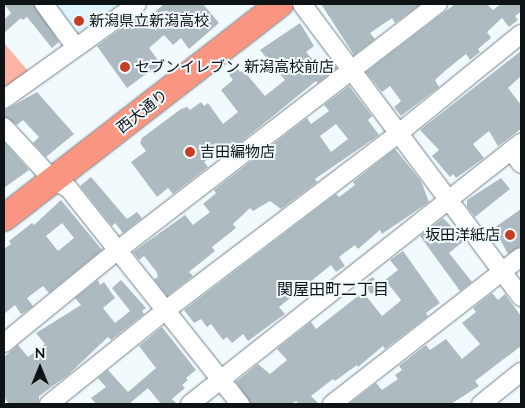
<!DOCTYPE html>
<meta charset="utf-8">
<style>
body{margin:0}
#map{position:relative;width:525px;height:408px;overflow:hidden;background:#f2fafe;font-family:Mulish,"Noto Sans JP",sans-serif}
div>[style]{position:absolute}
.built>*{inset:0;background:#def5ff}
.green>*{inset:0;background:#feb4a4}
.building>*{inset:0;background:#adbbc1}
.roads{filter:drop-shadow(0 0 1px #748086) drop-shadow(0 0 1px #748086)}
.minor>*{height:18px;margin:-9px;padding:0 9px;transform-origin:9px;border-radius:9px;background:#fff}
.highway>*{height:26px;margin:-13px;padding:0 13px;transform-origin:13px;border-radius:13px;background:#f99580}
.dots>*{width:14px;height:14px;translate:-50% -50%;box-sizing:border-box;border:2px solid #f2fafe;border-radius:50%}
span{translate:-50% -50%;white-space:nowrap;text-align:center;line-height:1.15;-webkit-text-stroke:4px #f2fafe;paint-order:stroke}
.poi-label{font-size:15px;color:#0e1315}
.left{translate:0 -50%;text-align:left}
.right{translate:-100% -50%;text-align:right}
.street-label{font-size:15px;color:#0e1315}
.neighbourhood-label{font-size:16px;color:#0e1315}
.frame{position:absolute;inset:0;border:5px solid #0e1315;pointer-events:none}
.north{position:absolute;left:15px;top:343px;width:50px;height:50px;-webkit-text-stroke:4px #f2fafe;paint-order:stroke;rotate:0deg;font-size:14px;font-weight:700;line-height:20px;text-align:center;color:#0e1315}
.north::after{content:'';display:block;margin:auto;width:18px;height:22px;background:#0e1315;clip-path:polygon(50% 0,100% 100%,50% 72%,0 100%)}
</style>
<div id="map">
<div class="built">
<div style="clip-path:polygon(50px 4px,121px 4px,73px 37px)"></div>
</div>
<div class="green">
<div style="clip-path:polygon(4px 43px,30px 73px,4px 91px)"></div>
</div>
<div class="building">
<div style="clip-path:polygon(4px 4px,34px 4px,59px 42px,52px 48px,27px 17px,23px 20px,21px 18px,4px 33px,4px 20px,11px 13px)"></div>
<div style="clip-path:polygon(164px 4px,203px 4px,219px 23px,189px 49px,181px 38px,173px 45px,164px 35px,149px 48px,163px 67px,155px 75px,151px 72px,146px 74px,127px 88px,97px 46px,140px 15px,144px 21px)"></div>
<div style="clip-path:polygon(321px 4px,421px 4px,395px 23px,392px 18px,370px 33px,375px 39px,354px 55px)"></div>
<div style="clip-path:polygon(455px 4px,487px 4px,493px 10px,501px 4px,521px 4px,521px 12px,515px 16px,518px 20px,509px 27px,502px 18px,487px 32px,491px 38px,478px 49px,480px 52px,470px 60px,466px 54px,446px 70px,435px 80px,439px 87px,401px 116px,394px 107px,401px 101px,390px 86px,382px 92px,366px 72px)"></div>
<div style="clip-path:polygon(300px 23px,314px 46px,306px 52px,321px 69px,331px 61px,337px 68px,318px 83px,316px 81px,241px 142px,231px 148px,228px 144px,204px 162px,208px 167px,173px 194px,168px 188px,157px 197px,131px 162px,146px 151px,140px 143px,142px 138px,181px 109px,187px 107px,190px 110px,201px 102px,204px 106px,208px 103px,223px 124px,238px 112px,221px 90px,233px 80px,229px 75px,237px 68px,240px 72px,243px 70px,265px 96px,285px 80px,260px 50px)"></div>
<div style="clip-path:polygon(521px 51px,521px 76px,508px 88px,521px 105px,521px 129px,498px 146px,489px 131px,473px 144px,484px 158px,456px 178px,453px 174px,450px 177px,432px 156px,439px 150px,420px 130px)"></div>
<div style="clip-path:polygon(evenodd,349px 86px,372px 116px,368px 120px,379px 135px,315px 179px,317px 182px,281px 209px,270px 201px,253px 211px,250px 208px,233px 224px,236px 228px,212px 247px,215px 251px,189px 272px,193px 276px,167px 296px,154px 279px,158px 277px,156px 271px,144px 256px,139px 260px,133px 252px,185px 215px,193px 225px,210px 212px,203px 204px,216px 193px,214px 190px,307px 118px,311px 124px,329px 111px,324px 105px,349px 86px,336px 124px,348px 139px,331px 152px,320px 136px,336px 124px)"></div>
<div style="clip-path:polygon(37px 92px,74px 134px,46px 157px,33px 143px,39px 137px,23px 120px,17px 125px,4px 117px,5px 110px)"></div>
<div style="clip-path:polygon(4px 142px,29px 170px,4px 188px)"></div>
<div style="clip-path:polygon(395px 149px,421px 181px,429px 202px,382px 234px,380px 230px,358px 249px,355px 245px,339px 257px,345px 266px,336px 272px,331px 265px,279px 307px,285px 314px,248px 341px,243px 334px,232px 343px,227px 337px,223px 340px,211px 324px,207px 327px,201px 319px,194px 323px,184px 310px,336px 194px,339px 197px,355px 185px,353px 182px)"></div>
<div style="clip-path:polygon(91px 177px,127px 219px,137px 212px,142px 218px,123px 233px,115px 223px,112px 226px,80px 186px)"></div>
<div style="clip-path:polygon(501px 178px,510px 189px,475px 217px,467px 207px,467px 200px)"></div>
<div style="clip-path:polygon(evenodd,61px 200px,102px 250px,49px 293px,43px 286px,27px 298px,33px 306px,25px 312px,21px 314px,15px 305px,4px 314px,4px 249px,11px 244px,9px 241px,32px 223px,34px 225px,61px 200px,62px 223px,74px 238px,58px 251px,46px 236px,62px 223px)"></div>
<div style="clip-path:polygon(521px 209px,521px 246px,508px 254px,494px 228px)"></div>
<div style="clip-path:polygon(443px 218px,465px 240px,449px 253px,472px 282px,460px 291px,420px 236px)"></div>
<div style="clip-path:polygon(403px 251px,440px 303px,426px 313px,428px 316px,385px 349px,383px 346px,358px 367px,357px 365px,335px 381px,333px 379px,311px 396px,319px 404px,299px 404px,296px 401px,291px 404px,251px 404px,236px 382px,258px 364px,270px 374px,287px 360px,277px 349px,311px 322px,316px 329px,363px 292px,382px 316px,398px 303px,401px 300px,385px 280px,398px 270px,390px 260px)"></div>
<div style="clip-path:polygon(373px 277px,381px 288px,371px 294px,363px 283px)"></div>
<div style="clip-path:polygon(98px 280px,100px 285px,104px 282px,115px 298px,103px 308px,115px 323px,130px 311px,112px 288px,121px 280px,146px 308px,142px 311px,144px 314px,111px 340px,108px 337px,68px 375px,39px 396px,39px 404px,9px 404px,4px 397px,4px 357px,18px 345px,28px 357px,45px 344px,36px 333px,81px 305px,75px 298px)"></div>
<div style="clip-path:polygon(492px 293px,498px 300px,505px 294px,521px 316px,521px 346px,475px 381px,479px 386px,451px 404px,349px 404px,376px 383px,382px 390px,398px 379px,395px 375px,402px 370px,399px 366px,426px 345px,430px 350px,446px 339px,462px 359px,480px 344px,462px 323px,476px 312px,473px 308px)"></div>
<div style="clip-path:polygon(162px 327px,196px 370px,186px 378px,188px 380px,182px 385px,185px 388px,172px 399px,177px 404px,161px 404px,148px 388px,129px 404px,96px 404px,91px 398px,106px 387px,98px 378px,108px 370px,128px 392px,156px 368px,139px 346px)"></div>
</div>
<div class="roads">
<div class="minor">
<div style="left:44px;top:4px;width:52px;rotate:53.6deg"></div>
<div style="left:302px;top:4px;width:366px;rotate:53.2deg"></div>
<div style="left:4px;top:99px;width:163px;rotate:-35.5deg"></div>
<div style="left:4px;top:127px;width:72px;rotate:47.2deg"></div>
<div style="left:53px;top:180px;width:18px;rotate:29deg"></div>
<div style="left:69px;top:189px;width:275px;rotate:51.5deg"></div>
<div style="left:511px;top:150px;width:17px;rotate:54deg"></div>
<div style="left:4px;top:343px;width:147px;rotate:-39.2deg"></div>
<div style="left:118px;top:250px;width:404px;rotate:-37.6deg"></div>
<div style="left:49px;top:404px;width:150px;rotate:-38.8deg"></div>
<div style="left:166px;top:310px;width:293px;rotate:-37.2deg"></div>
<div style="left:399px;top:133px;width:157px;rotate:-39.1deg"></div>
<div style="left:190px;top:404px;width:422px;rotate:-38.3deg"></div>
<div style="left:332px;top:404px;width:239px;rotate:-37.9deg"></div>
<div style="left:481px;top:404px;width:51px;rotate:-38.7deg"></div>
</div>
<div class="highway">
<div style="left:4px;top:218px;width:349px;rotate:-37.8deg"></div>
</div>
</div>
<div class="dots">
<div style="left:79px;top:21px;background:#c73c22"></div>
<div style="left:125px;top:67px;background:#c73c22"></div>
<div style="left:190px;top:152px;background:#c73c22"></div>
<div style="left:510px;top:235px;background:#c73c22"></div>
</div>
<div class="poi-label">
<span class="left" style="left:89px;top:21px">新潟県立新潟高校</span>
<span class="left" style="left:135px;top:67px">セブンイレブン 新潟高校前店</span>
<span class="left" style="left:200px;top:152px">吉田編物店</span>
<span class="right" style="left:500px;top:235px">坂田洋紙店</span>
</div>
<div class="street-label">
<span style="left:142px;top:111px;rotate:-38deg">西大通り</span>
</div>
<div class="neighbourhood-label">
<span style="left:333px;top:289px">関屋田町二丁目</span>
</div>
<div class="frame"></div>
<div class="north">N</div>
</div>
